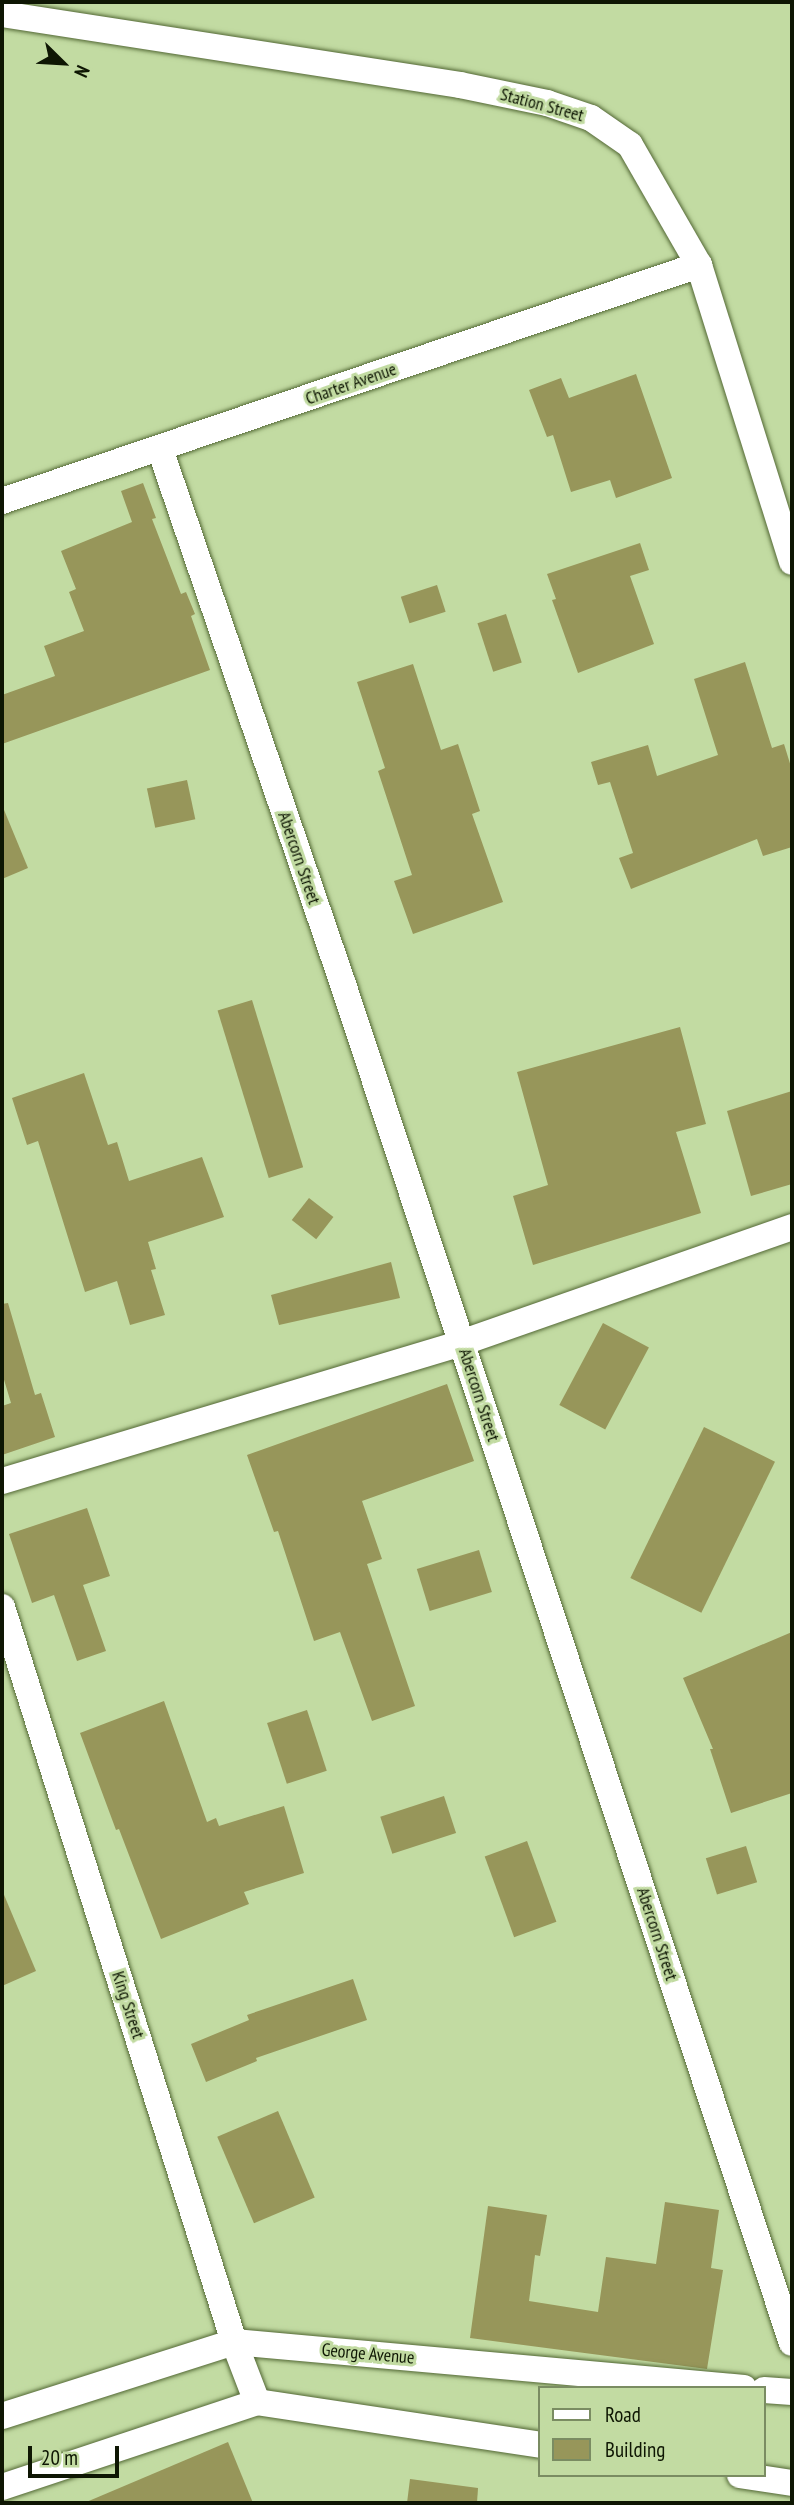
<!DOCTYPE html>
<style>
body{margin:0}
#map{position:relative;width:794px;height:2505px;overflow:hidden;background:#c2dba2;font-family:"PT Sans Narrow",sans-serif}
div>[style]{position:absolute}
.building>*{inset:0;background:#97965a;transform-origin:0 0}
.roads{filter:drop-shadow(0 0 2px #536835) drop-shadow(0 0 2px #536835)}
.minor>*{height:26px;margin:-13px;padding:0 13px;transform-origin:13px;border-radius:13px;background:#fff}
span{translate:-50% -50%;white-space:nowrap;text-align:center;line-height:1.15;-webkit-text-stroke:6px #c2dba2;paint-order:stroke}
.street-label{font-size:18px;color:#0e1603}
.frame{position:absolute;inset:0;border:4px solid #0e1603;pointer-events:none}
.legend{position:absolute;left:538px;top:2386px;width:228px;height:91px;box-sizing:border-box;background:#c2dba2;border:2px solid #7a8c62;margin:0;padding:9px 12px;list-style:none;font-size:21px;color:#0e1603}
.legend li{display:flex;align-items:center;gap:14px;height:35px}
.legend b{width:35px;border:2px solid #7a8c62}
.north{position:absolute;left:28px;top:28px;width:70px;height:70px;-webkit-text-stroke:5px #c2dba2;paint-order:stroke;rotate:114deg;font-size:19px;font-weight:700;line-height:28px;text-align:center;color:#0e1603}
.north::after{content:'';display:block;margin:auto;width:24px;height:32px;background:#0e1603;clip-path:polygon(50% 0,100% 100%,50% 72%,0 100%)}
.scale{position:absolute;left:28px;top:2446px;width:91px;height:32px;box-sizing:border-box;border:4px solid #0e1603;border-top:0;padding-left:9px;font-size:21px;line-height:24px;white-space:nowrap;color:#0e1603;-webkit-text-stroke:5px #c2dba2;paint-order:stroke}
</style>
<div id="map">
<div class="building">
<div style="clip-path:polygon(636px 374px,672px 478px,616px 498px,610px 480px,571px 492px,553px 435px,547px 437px,529px 390px,561px 378px,569px 398px)"></div>
<div style="clip-path:polygon(143px 483px,156px 518px,152px 519px,181px 594px,186px 592px,195px 614px,191px 616px,210px 670px,2px 744px,2px 695px,55px 676px,44px 646px,84px 631px,69px 592px,76px 589px,61px 551px,132px 522px,121px 491px)"></div>
<div style="clip-path:polygon(640px 543px,649px 570px,630px 576px,654px 644px,578px 673px,552px 600px,556px 599px,547px 574px)"></div>
<div style="left:437px;top:585px;width:28px;height:38px;rotate:72deg"></div>
<div style="left:506px;top:614px;width:51px;height:30px;rotate:72deg"></div>
<div style="clip-path:polygon(745px 662px,772px 748px,784px 744px,792px 770px,792px 847px,763px 856px,757px 839px,631px 889px,619px 858px,633px 853px,610px 782px,598px 785px,591px 762px,648px 745px,657px 776px,718px 755px,694px 679px)"></div>
<div style="clip-path:polygon(413px 664px,441px 750px,458px 744px,480px 811px,472px 814px,503px 902px,413px 934px,394px 881px,412px 875px,378px 771px,385px 768px,357px 682px)"></div>
<div style="left:187px;top:780px;width:40px;height:41px;rotate:78deg"></div>
<div style="clip-path:polygon(2px 805px,28px 868px,2px 879px)"></div>
<div style="left:252px;top:1000px;width:175px;height:36px;rotate:73deg"></div>
<div style="clip-path:polygon(680px 1027px,706px 1124px,676px 1132px,701px 1213px,533px 1265px,513px 1196px,548px 1185px,517px 1072px)"></div>
<div style="clip-path:polygon(84px 1073px,108px 1145px,117px 1142px,129px 1181px,202px 1157px,224px 1217px,148px 1242px,156px 1269px,151px 1270px,165px 1315px,130px 1325px,117px 1281px,85px 1292px,38px 1141px,27px 1145px,12px 1098px)"></div>
<div style="clip-path:polygon(792px 1091px,792px 1184px,751px 1196px,727px 1111px)"></div>
<div style="left:309px;top:1198px;width:31px;height:28px;rotate:38deg"></div>
<div style="clip-path:polygon(391px 1262px,400px 1298px,279px 1325px,271px 1295px)"></div>
<div style="clip-path:polygon(8px 1303px,35px 1395px,41px 1393px,55px 1437px,2px 1455px,2px 1406px,11px 1403px,2px 1373px,2px 1304px)"></div>
<div style="left:603px;top:1323px;width:52px;height:93px;rotate:28deg"></div>
<div style="clip-path:polygon(447px 1384px,474px 1461px,362px 1501px,382px 1559px,367px 1564px,415px 1706px,372px 1721px,340px 1632px,314px 1641px,278px 1531px,274px 1532px,247px 1455px)"></div>
<div style="left:704px;top:1427px;width:79px;height:168px;rotate:26deg"></div>
<div style="clip-path:polygon(87px 1508px,110px 1576px,83px 1585px,106px 1651px,77px 1661px,54px 1595px,32px 1603px,9px 1534px)"></div>
<div style="left:479px;top:1550px;width:44px;height:65px;rotate:73deg"></div>
<div style="clip-path:polygon(792px 1632px,792px 1793px,731px 1813px,710px 1749px,713px 1749px,683px 1678px)"></div>
<div style="clip-path:polygon(164px 1701px,207px 1822px,216px 1818px,219px 1826px,284px 1806px,304px 1873px,244px 1892px,249px 1904px,161px 1939px,119px 1829px,116px 1830px,80px 1733px)"></div>
<div style="left:307px;top:1710px;width:64px;height:42px;rotate:72deg"></div>
<div style="left:444px;top:1796px;width:39px;height:67px;rotate:72deg"></div>
<div style="left:527px;top:1841px;width:86px;height:45px;rotate:70deg"></div>
<div style="left:746px;top:1846px;width:38px;height:42px;rotate:73deg"></div>
<div style="clip-path:polygon(2px 1890px,36px 1971px,2px 1986px)"></div>
<div style="clip-path:polygon(353px 1979px,367px 2020px,256px 2058px,257px 2061px,206px 2082px,191px 2044px,249px 2020px,247px 2015px)"></div>
<div style="left:278px;top:2111px;width:94px;height:66px;rotate:67deg"></div>
<div style="clip-path:polygon(665px 2202px,719px 2210px,711px 2268px,723px 2270px,707px 2369px,470px 2338px,488px 2206px,547px 2215px,540px 2256px,535px 2255px,529px 2301px,598px 2312px,606px 2257px,656px 2264px)"></div>
<div style="clip-path:polygon(228px 2442px,253px 2503px,84px 2503px)"></div>
<div style="clip-path:polygon(410px 2479px,478px 2488px,477px 2503px,407px 2503px)"></div>
</div>
<div class="roads">
<div class="minor">
<div style="left:2px;top:14px;width:463px;rotate:8.8deg"></div>
<div style="left:460px;top:85px;width:89px;rotate:11.7deg"></div>
<div style="left:547px;top:103px;width:46px;rotate:18.8deg"></div>
<div style="left:591px;top:118px;width:47px;rotate:34.7deg"></div>
<div style="left:630px;top:145px;width:138px;rotate:60.1deg"></div>
<div style="left:699px;top:265px;width:311px;rotate:72.6deg"></div>
<div style="left:160px;top:449px;width:565px;rotate:71.12deg"></div>
<div style="left:343px;top:984px;width:1431px;rotate:71.72deg"></div>
<div style="left:2px;top:501px;width:736px;rotate:-18.71deg"></div>
<div style="left:2px;top:1481px;width:479px;rotate:-16.7deg"></div>
<div style="left:461px;top:1343px;width:351px;rotate:-19.3deg"></div>
<div style="left:2px;top:1607px;width:771px;rotate:72.48deg"></div>
<div style="left:234px;top:2342px;width:64px;rotate:69deg"></div>
<div style="left:764px;top:2390px;width:28px;rotate:4deg"></div>
<div style="left:2px;top:2416px;width:244px;rotate:-17.7deg"></div>
<div style="left:234px;top:2342px;width:512px;rotate:5.15deg"></div>
<div style="left:740px;top:2475px;width:53px;rotate:8.7deg"></div>
<div style="left:2px;top:2487px;width:269px;rotate:-18.4deg"></div>
<div style="left:257px;top:2402px;width:286px;rotate:8.6deg"></div>
</div>
</div>
<div class="street-label">
<span style="left:542px;top:105px;rotate:15deg">Station Street</span>
<span style="left:351px;top:384px;rotate:-19deg">Charter Avenue</span>
<span style="left:299px;top:858px;rotate:71deg">Abercorn Street</span>
<span style="left:479px;top:1395px;rotate:72deg">Abercorn Street</span>
<span style="left:657px;top:1934px;rotate:72deg">Abercorn Street</span>
<span style="left:128px;top:2005px;rotate:72deg">King Street</span>
<span style="left:368px;top:2354px;rotate:5deg">George Avenue</span>
</div>
<div class="frame"></div>
<ul class="legend">
<li><b style="height:9px;background:#fff"></b>Road</li>
<li><b style="height:19px;background:#97965a"></b>Building</li>
</ul>
<div class="north">N</div>
<div class="scale">20 m</div>
</div>
